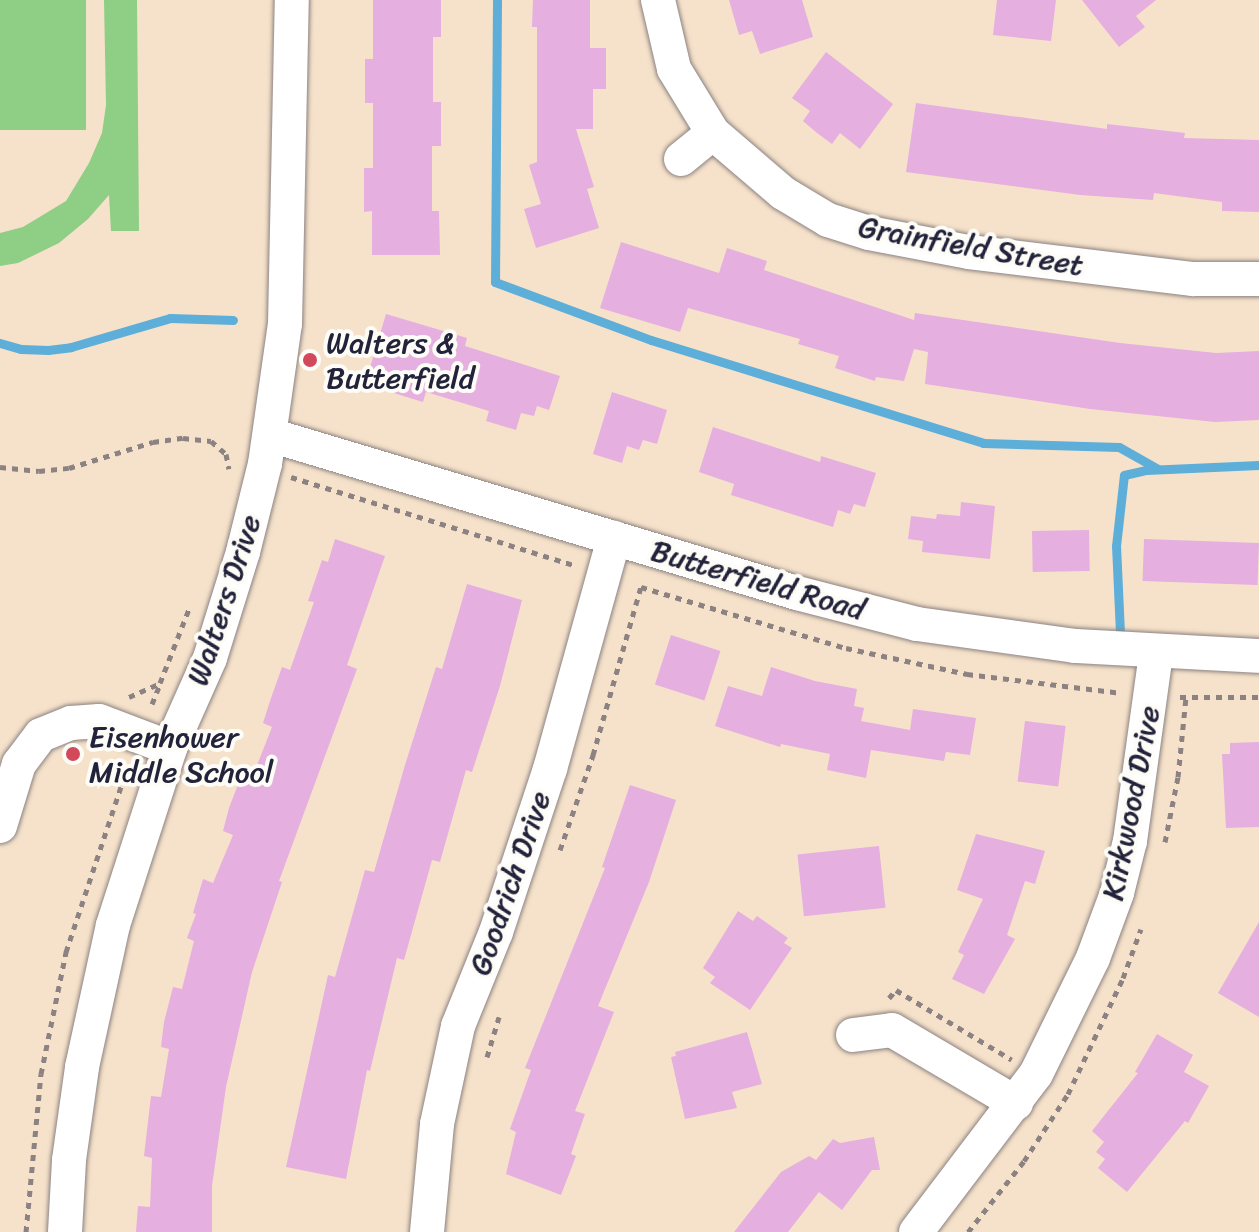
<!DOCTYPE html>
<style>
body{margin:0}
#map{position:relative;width:1259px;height:1232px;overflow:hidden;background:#f6e2ca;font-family:Sriracha,sans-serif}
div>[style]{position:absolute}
.green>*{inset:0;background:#8ece85;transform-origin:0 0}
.stream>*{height:9px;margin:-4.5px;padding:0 4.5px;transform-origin:4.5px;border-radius:4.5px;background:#5daed8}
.building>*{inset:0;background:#e5afdf;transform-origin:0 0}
.path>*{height:5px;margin-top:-2.5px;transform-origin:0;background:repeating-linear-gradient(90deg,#8c8282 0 6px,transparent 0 12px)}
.roads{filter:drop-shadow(0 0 2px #8c8282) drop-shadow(0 0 2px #8c8282)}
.minor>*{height:34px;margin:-17px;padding:0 17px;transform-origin:17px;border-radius:17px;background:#fff}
.dots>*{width:22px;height:22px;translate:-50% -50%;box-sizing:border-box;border:4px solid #fdfcf7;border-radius:50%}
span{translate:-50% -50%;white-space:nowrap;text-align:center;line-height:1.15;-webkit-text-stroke:8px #fdfcf7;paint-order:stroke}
.street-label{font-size:30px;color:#22223b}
.poi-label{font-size:30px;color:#22223b}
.left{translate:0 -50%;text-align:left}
</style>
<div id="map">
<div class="green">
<div style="left:0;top:0;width:86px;height:130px"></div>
<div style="clip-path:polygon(104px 0,137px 0,139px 231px,111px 231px,109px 195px,88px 219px,59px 243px,18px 263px,0 266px,0 233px,23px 227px,66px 201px,89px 163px,102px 133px,106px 105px)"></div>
</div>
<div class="stream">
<div style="left:497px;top:0;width:282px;rotate:90.4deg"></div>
<div style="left:495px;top:282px;width:166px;rotate:20.4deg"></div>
<div style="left:651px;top:340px;width:348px;rotate:17.2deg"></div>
<div style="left:983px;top:443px;width:136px;rotate:1.7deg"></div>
<div style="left:1119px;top:447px;width:45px;rotate:29.4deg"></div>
<div style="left:0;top:343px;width:22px;rotate:16deg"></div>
<div style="left:21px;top:349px;width:27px;rotate:2deg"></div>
<div style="left:48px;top:350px;width:23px;rotate:-7deg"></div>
<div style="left:71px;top:347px;width:103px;rotate:-16.3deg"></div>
<div style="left:170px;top:318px;width:63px;rotate:1.8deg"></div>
<div style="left:1120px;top:633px;width:87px;rotate:-92.6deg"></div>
<div style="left:1116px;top:546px;width:71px;rotate:-83.6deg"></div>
<div style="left:1124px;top:475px;width:23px;rotate:-13deg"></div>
<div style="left:1146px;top:470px;width:113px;rotate:-2.5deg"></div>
</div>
<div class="building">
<div style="clip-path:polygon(373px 0,441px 0,441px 37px,433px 37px,433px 102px,441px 102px,441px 146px,432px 146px,432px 211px,439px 211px,440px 255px,372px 255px,372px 211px,364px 212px,364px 168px,373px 168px,373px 103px,365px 103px,365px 59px,373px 59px)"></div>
<div style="clip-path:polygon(533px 0,590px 0,590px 48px,606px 48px,606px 89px,593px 89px,593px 129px,576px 129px,594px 187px,587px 189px,599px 228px,536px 248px,524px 209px,541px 204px,529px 165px,537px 162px,537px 27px,532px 27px)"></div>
<div style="clip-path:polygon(729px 0,802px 0,813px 37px,760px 54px,752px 31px,739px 35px)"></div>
<div style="clip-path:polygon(997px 0,1056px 0,1051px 41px,993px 35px)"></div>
<div style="clip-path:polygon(1082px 0,1156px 0,1136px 16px,1145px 27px,1119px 47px)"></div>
<div style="clip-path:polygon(826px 52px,893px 104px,860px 149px,840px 133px,832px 144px,817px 133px,803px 121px,810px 111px,792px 98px)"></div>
<div style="clip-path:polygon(916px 103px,1107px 129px,1107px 124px,1185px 133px,1184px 138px,1259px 140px,1259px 212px,1222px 211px,1222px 202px,1154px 193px,1153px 200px,1080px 195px,906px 172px)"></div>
<div style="clip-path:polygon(621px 242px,719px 273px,727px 248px,767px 261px,764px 270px,914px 320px,915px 313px,1120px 343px,1216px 353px,1259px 351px,1259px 420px,1215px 422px,1090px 409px,925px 384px,928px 352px,914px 349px,904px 381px,876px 377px,875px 381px,835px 368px,839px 356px,798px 344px,800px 339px,688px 308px,680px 332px,600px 308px)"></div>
<div style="clip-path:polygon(386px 314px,467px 338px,465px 346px,560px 376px,549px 410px,537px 406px,534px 416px,521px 413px,516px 430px,486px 421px,489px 411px,426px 392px,423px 402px,387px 391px,391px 381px,368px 374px)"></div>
<div style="clip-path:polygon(612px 392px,667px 410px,657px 444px,643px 440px,639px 450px,627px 446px,622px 463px,593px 454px)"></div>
<div style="clip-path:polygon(713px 427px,820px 462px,821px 456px,876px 473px,865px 507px,854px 504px,850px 514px,838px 510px,833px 527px,731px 495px,734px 484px,699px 472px)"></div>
<div style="clip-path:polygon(961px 502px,995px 506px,990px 559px,922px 552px,923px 541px,908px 539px,911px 516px,936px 519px,937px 514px,960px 516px)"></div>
<div style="left:1089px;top:530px;width:41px;height:57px;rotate:89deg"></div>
<div style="clip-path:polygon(335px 539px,385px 556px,347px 665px,357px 669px,279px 881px,282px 882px,252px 972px,226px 1087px,212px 1186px,212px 1232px,136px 1232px,138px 1206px,150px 1207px,152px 1158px,144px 1156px,151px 1096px,161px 1097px,169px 1049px,161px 1047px,164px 1022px,173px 987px,182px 989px,194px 941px,187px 938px,196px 914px,193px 913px,203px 879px,213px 883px,233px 835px,223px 831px,229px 808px,242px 774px,252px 778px,272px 727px,263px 723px,270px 701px,282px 667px,290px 670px,314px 602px,308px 601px,322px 560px,328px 562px)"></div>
<div style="left:1144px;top:539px;width:115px;height:42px;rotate:2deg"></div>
<div style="clip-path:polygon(467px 584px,522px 600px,500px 686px,472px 772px,466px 770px,440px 862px,432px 860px,404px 960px,397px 958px,370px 1071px,367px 1070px,346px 1179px,286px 1167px,328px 975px,335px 977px,365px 870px,374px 872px,405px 765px,436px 667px,442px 669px)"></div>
<div style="left:671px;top:635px;width:52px;height:52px;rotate:18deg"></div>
<div style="clip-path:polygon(771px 667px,815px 681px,857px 689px,854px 706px,864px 708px,861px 721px,910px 730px,913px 709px,976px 718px,970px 755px,946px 752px,944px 761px,871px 750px,866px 778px,827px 770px,830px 754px,781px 744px,780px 747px,715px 726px,728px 686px,762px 696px)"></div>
<div style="left:1025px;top:721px;width:41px;height:61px;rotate:7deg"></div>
<div style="clip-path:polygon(1259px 742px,1259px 827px,1226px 828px,1222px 754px,1230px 754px,1230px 743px)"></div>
<div style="clip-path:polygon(630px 785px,676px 800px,649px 882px,598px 1006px,614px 1012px,575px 1111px,585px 1114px,571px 1154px,576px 1156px,561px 1195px,506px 1174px,516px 1132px,510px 1129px,531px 1070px,525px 1068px,605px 868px,602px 867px)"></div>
<div style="clip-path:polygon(976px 834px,1045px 851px,1035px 884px,1025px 881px,1007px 935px,1015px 939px,984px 994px,952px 979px,964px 955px,958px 952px,983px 899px,957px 890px)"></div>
<div style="left:879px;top:846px;width:62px;height:82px;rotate:84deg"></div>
<div style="clip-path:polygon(738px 911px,753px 921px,757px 916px,788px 938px,784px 943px,792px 948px,750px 1010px,710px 983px,715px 977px,703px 968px)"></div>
<div style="clip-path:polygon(1259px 922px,1259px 1017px,1218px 993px)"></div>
<div style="clip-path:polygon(747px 1032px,762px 1084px,732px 1092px,737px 1108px,685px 1119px,671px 1057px,676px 1056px,675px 1052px)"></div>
<div style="clip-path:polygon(1157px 1034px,1193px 1055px,1184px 1072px,1209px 1086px,1188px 1123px,1185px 1121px,1127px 1192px,1098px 1168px,1105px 1159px,1096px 1152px,1104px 1142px,1092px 1131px,1138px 1073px,1135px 1072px)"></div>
<div style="clip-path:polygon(874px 1137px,880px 1170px,872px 1170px,842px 1210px,819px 1192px,788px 1232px,734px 1232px,781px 1172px,809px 1156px,816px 1160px,833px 1139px,840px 1143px)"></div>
</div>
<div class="path">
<div style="left:0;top:467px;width:39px;rotate:6deg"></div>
<div style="left:39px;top:471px;width:30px;rotate:-6deg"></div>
<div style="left:69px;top:468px;width:88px;rotate:-17.2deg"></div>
<div style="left:153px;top:442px;width:30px;rotate:-8deg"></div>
<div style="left:183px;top:438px;width:28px;rotate:6deg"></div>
<div style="left:211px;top:441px;width:20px;rotate:41deg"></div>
<div style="left:226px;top:454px;width:15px;rotate:79deg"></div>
<div style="left:291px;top:477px;width:299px;rotate:17.3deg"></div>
<div style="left:641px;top:587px;width:214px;rotate:16.6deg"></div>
<div style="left:846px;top:648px;width:124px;rotate:12.1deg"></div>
<div style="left:967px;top:674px;width:156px;rotate:7deg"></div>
<div style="left:129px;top:697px;width:34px;rotate:-24deg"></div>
<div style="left:160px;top:683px;width:79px;rotate:-68.6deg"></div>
<div style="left:1180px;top:697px;width:79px"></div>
<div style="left:152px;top:704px;width:22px;rotate:-68deg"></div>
<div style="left:1165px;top:842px;width:66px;rotate:-78.7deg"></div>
<div style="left:1178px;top:777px;width:80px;rotate:-84.3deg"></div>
<div style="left:560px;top:850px;width:101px;rotate:-70.8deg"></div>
<div style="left:593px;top:755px;width:175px;rotate:-74.1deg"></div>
<div style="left:889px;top:998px;width:11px;rotate:-49deg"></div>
<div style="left:896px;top:990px;width:135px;rotate:31.1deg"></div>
<div style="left:487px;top:1057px;width:42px;rotate:-73.3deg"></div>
<div style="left:26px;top:1232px;width:159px;rotate:-84.6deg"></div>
<div style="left:41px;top:1074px;width:125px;rotate:-78.4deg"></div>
<div style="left:66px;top:952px;width:196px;rotate:-71.6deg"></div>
<div style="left:968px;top:1232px;width:90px;rotate:-51.7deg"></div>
<div style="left:1024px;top:1161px;width:80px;rotate:-56.7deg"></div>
<div style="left:1068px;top:1094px;width:128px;rotate:-64.6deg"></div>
<div style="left:1123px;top:978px;width:52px;rotate:-69.8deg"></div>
</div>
<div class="roads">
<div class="minor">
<div style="left:658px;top:0;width:71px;rotate:76.9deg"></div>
<div style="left:674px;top:69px;width:75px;rotate:58.6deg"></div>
<div style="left:713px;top:133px;width:92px;rotate:40.6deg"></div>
<div style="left:783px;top:193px;width:52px;rotate:31deg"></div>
<div style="left:828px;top:220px;width:43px;rotate:17.6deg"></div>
<div style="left:869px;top:233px;width:102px;rotate:10.8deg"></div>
<div style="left:969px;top:252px;width:226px;rotate:6.9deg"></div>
<div style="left:1193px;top:279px;width:66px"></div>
<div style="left:681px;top:159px;width:41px;rotate:-39.1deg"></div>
<div style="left:270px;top:435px;width:550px;rotate:16.69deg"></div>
<div style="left:797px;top:593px;width:124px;rotate:14.5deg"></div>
<div style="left:917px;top:624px;width:160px;rotate:7.9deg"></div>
<div style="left:1075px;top:646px;width:184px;rotate:3.1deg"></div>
<div style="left:0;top:826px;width:65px;rotate:-73deg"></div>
<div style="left:19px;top:764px;width:36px;rotate:-53deg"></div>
<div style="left:41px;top:735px;width:32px;rotate:-22deg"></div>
<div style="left:71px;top:723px;width:28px;rotate:-4deg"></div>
<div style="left:99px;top:721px;width:76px;rotate:20.8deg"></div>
<div style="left:853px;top:1035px;width:39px;rotate:-7deg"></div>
<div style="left:892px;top:1030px;width:144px;rotate:30.5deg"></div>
<div style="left:65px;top:1232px;width:72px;rotate:-86.8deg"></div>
<div style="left:69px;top:1160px;width:94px;rotate:-82deg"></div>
<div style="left:82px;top:1067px;width:145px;rotate:-77.7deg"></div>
<div style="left:113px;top:925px;width:186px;rotate:-72.1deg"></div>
<div style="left:170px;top:748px;width:98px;rotate:-66deg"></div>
<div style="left:210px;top:658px;width:111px;rotate:-72.7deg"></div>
<div style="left:243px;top:552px;width:91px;rotate:-76deg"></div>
<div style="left:265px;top:464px;width:141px;rotate:-81.9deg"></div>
<div style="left:285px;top:324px;width:324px;rotate:-88.8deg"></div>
<div style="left:427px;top:1232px;width:108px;rotate:-84.7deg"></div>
<div style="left:437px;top:1124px;width:100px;rotate:-77.9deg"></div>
<div style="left:458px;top:1026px;width:101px;rotate:-68deg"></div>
<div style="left:496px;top:932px;width:172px;rotate:-71.7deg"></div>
<div style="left:550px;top:769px;width:240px;rotate:-74.5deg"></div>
<div style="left:916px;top:1232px;width:198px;rotate:-52.8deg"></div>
<div style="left:1036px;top:1074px;width:129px;rotate:-63.8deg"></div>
<div style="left:1093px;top:958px;width:69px;rotate:-69.7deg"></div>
<div style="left:1117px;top:893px;width:54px;rotate:-76deg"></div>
<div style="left:1130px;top:841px;width:190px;rotate:-82.1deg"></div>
</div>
</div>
<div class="dots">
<div style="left:310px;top:360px;background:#d1495b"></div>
<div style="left:73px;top:754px;background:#d1495b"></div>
</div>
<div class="street-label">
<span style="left:971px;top:246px;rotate:10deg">Grainfield Street</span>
<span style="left:758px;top:580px;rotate:16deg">Butterfield Road</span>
<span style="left:224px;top:600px;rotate:-72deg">Walters Drive</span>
<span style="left:1131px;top:803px;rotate:-79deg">Kirkwood Drive</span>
<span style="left:510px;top:883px;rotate:-71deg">Goodrich Drive</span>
</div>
<div class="poi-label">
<span class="left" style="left:326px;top:360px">Walters &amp;<br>Butterfield</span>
<span class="left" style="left:89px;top:754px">Eisenhower<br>Middle School</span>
</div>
</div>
